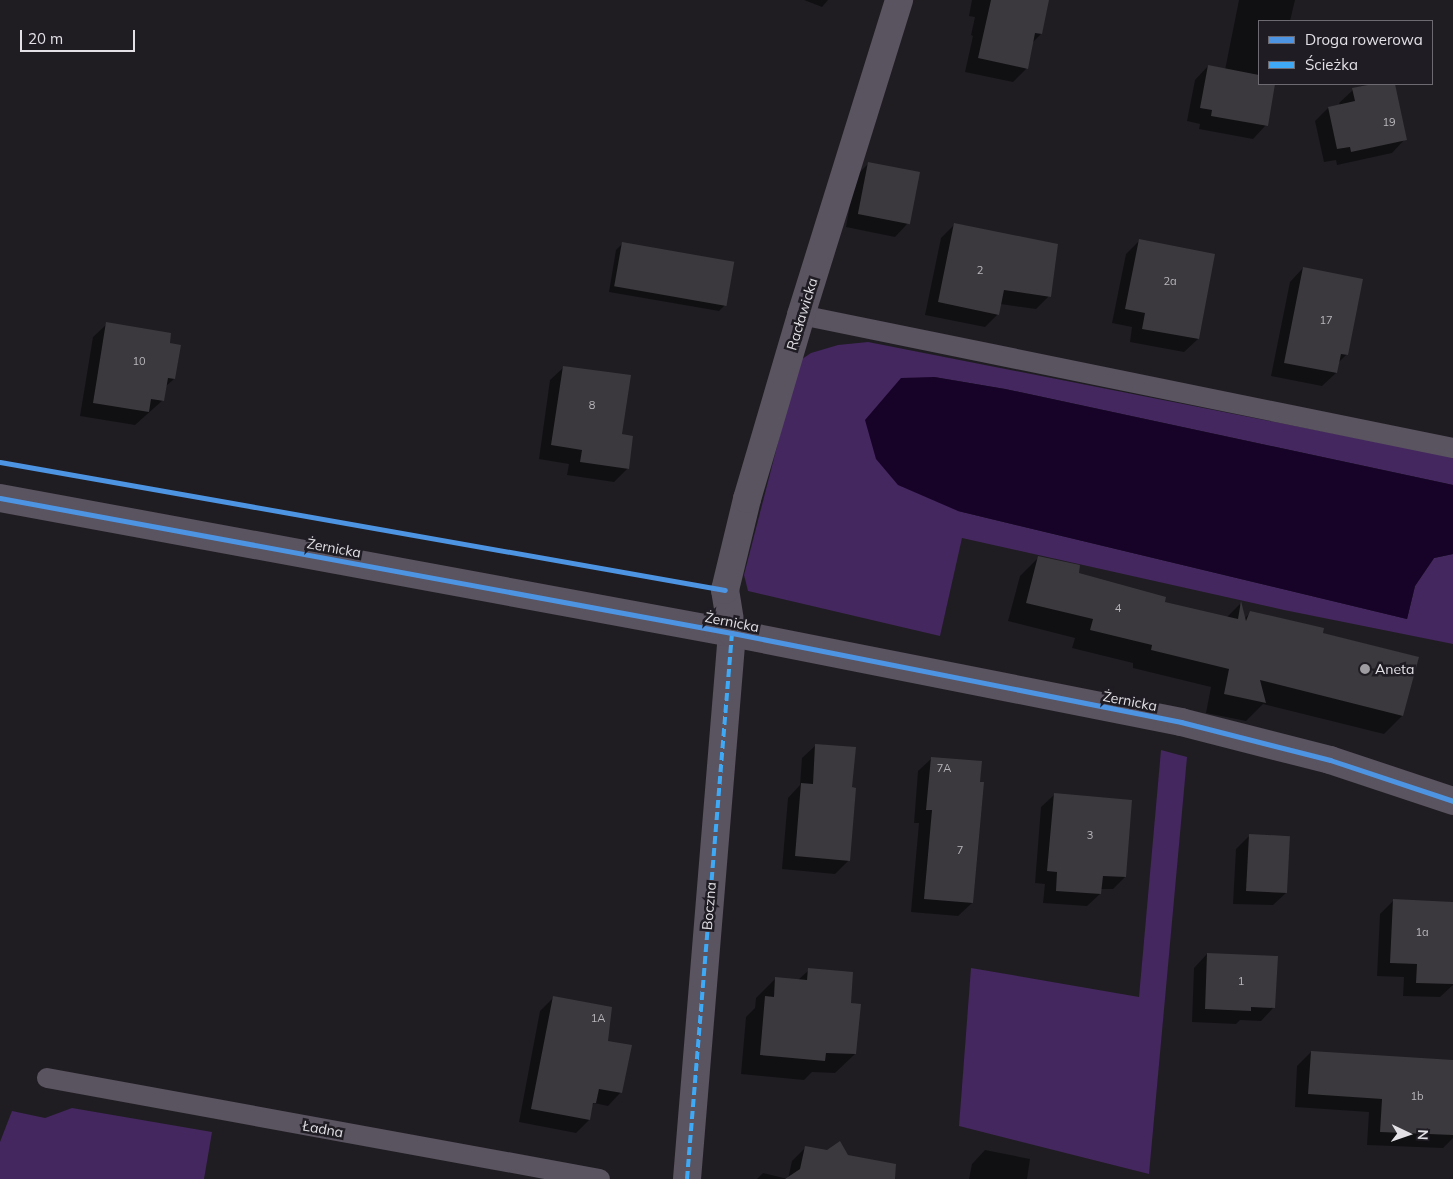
<!DOCTYPE html>
<meta charset="utf-8">
<style>
body{margin:0}
#map{position:relative;width:1453px;height:1179px;overflow:hidden;background:#1f1d22;font-family:Mulish,sans-serif}
div>[style]{position:absolute}
.green>*{inset:0;background:#44275e}
.water>*{inset:0;background:#170328}
.shadow>*{inset:0;background:#0007}
.building>*{inset:0;background:#3b393d;transform-origin:0 0}
.service>*{height:20px;margin:-10px;padding:0 10px;transform-origin:10px;border-radius:10px;background:#5a5360}
.minor>*{height:28px;margin:-14px;padding:0 14px;transform-origin:14px;border-radius:14px;background:#5a5360}
.tertiary>*{height:28px;margin:-14px;padding:0 14px;transform-origin:14px;border-radius:14px;background:#5a5360}
.quiet>*{height:4px;margin-top:-2px;transform-origin:0;background:repeating-linear-gradient(90deg,#3fa9f5 0 8px,transparent 0 12px)}
.cycleway>*{height:5px;margin:-2.5px;padding:0 2.5px;transform-origin:2.5px;border-radius:2.5px;background:#4d94e3}
.dots>*{width:14px;height:14px;translate:-50% -50%;box-sizing:border-box;border:2px solid #1f1c23;border-radius:50%}
span{translate:-50% -50%;white-space:nowrap;text-align:center;line-height:1.15;-webkit-text-stroke:5px #1f1c23;paint-order:stroke}
.number-label{font-size:11px;color:#b9b7bc}
.number-label span{-webkit-text-stroke-width:0}
.street-label{font-size:14px;color:#e3e1e6}
.poi-label{font-size:14px;color:#e3e1e6}
.left{translate:0 -50%;text-align:left}
.legend{position:absolute;left:1258px;top:20px;width:175px;height:65px;box-sizing:border-box;background:#1f1c23;border:1px solid #6d6b71;margin:0;padding:6px 9px;list-style:none;font-size:15px;color:#e3e1e6}
.legend li{display:flex;align-items:center;gap:10px;height:25px}
.legend b{width:25px;border:1px solid #6d6b71}
.north{position:absolute;left:1383px;top:1109px;width:50px;height:50px;-webkit-text-stroke:4px #1f1c23;paint-order:stroke;rotate:93deg;font-size:14px;font-weight:700;line-height:20px;text-align:center;color:#e3e1e6}
.north::after{content:'';display:block;margin:auto;width:18px;height:22px;background:#e3e1e6;clip-path:polygon(50% 0,100% 100%,50% 72%,0 100%)}
.scale{position:absolute;left:20px;top:30px;width:115px;height:22px;box-sizing:border-box;border:2px solid #e3e1e6;border-top:0;padding-left:6px;font-size:15px;line-height:18px;white-space:nowrap;color:#e3e1e6;-webkit-text-stroke:4px #1f1c23;paint-order:stroke}
</style>
<div id="map">
<div class="green">
<div style="clip-path:polygon(868px 342px,1453px 457px,1453px 485px,1005px 389px,934px 377px,958px 511px,1407px 619px,1415px 586px,1434px 558px,1453px 554px,1453px 644px,1284px 610px,962px 538px,940px 636px,748px 591px,744px 575px,799px 361px,811px 353px,838px 345px)"></div>
<div style="clip-path:polygon(1161px 750px,1187px 757px,1149px 1174px,959px 1126px,971px 968px,1139px 997px)"></div>
<div style="clip-path:polygon(72px 1108px,212px 1132px,204px 1179px,0 1179px,0 1142px,12px 1111px,45px 1118px)"></div>
</div>
<div class="water">
<div style="clip-path:polygon(934px 377px,1005px 389px,1453px 485px,1453px 554px,1434px 558px,1415px 586px,1407px 619px,958px 511px,898px 485px,876px 459px,865px 420px,901px 378px)"></div>
</div>
<div class="shadow">
<div style="clip-path:polygon(804px 0,828px 0,822px 7px)"></div>
<div style="clip-path:polygon(972px 0,1048px 0,1041px 34px,1032px 43px,1027px 68px,1013px 82px,965px 72px,973px 36px,971px 35px,975px 17px,969px 16px)"></div>
<div style="clip-path:polygon(1239px 0,1295px 0,1290px 21px,1259px 21px,1259px 84px,1274px 84px,1266px 125px,1253px 139px,1199px 129px,1200px 124px,1187px 121px,1195px 80px,1208px 66px,1225px 70px)"></div>
<div style="clip-path:polygon(1379px 84px,1393px 84px,1405px 139px,1392px 153px,1337px 165px,1336px 160px,1324px 162px,1315px 121px,1328px 108px,1340px 105px,1339px 103px,1353px 90px)"></div>
<div style="clip-path:polygon(869px 163px,908px 223px,895px 237px,846px 227px,855px 177px)"></div>
<div style="clip-path:polygon(954px 225px,1049px 296px,1036px 309px,1000px 304px,998px 314px,985px 327px,925px 315px,941px 238px)"></div>
<div style="clip-path:polygon(1139px 241px,1198px 339px,1184px 352px,1130px 342px,1132px 327px,1112px 323px,1126px 254px)"></div>
<div style="clip-path:polygon(622px 244px,726px 304px,719px 311px,609px 292px,616px 250px)"></div>
<div style="clip-path:polygon(1303px 268px,1347px 354px,1338px 363px,1336px 373px,1322px 386px,1271px 376px,1290px 282px)"></div>
<div style="clip-path:polygon(107px 324px,168px 344px,174px 379px,165px 387px,163px 400px,135px 425px,80px 416px,93px 337px)"></div>
<div style="clip-path:polygon(564px 367px,621px 435px,628px 468px,614px 482px,567px 475px,569px 464px,539px 459px,550px 380px)"></div>
<div style="clip-path:polygon(1039px 557px,1077px 574px,1163px 603px,1226px 618px,1240px 604px,1244px 619px,1250px 613px,1321px 634px,1402px 716px,1384px 734px,1263px 704px,1246px 721px,1206px 713px,1211px 687px,1133px 668px,1133px 663px,1072px 648px,1075px 638px,1008px 621px,1020px 576px)"></div>
<div style="clip-path:polygon(816px 745px,851px 789px,849px 860px,835px 874px,782px 869px,788px 798px,800px 785px,802px 758px)"></div>
<div style="clip-path:polygon(932px 758px,972px 903px,958px 916px,911px 912px,919px 823px,914px 823px,918px 771px)"></div>
<div style="clip-path:polygon(1054px 795px,1125px 877px,1113px 889px,1100px 889px,1100px 894px,1087px 906px,1043px 903px,1045px 884px,1035px 883px,1041px 807px)"></div>
<div style="clip-path:polygon(1250px 835px,1287px 892px,1273px 905px,1233px 904px,1236px 849px)"></div>
<div style="clip-path:polygon(1393px 901px,1453px 903px,1453px 985px,1440px 997px,1403px 996px,1404px 977px,1377px 976px,1380px 914px)"></div>
<div style="clip-path:polygon(1207px 954px,1274px 1007px,1261px 1021px,1240px 1020px,1236px 1024px,1192px 1022px,1194px 968px)"></div>
<div style="clip-path:polygon(809px 970px,855px 1054px,835px 1073px,812px 1072px,804px 1080px,741px 1074px,746px 1017px,755px 1008px,756px 998px,776px 978px,798px 980px)"></div>
<div style="clip-path:polygon(553px 998px,607px 1042px,621px 1092px,608px 1106px,594px 1103px,591px 1107px,589px 1120px,576px 1133px,519px 1122px,540px 1011px)"></div>
<div style="clip-path:polygon(1311px 1052px,1453px 1061px,1453px 1138px,1443px 1148px,1367px 1145px,1369px 1112px,1295px 1107px,1297px 1066px)"></div>
<div style="clip-path:polygon(806px 1147px,860px 1179px,757px 1179px,763px 1173px,788px 1179px,792px 1161px)"></div>
<div style="clip-path:polygon(985px 1150px,1030px 1159px,1027px 1179px,969px 1179px,972px 1164px)"></div>
</div>
<div class="building">
<div style="clip-path:polygon(991px 0,1049px 0,1042px 34px,1035px 33px,1028px 69px,978px 58px)"></div>
<div style="clip-path:polygon(1208px 65px,1259px 75px,1259px 84px,1275px 84px,1268px 126px,1211px 116px,1212px 110px,1200px 108px)"></div>
<div style="clip-path:polygon(1373px 84px,1395px 84px,1407px 140px,1351px 152px,1350px 147px,1337px 149px,1328px 107px,1355px 101px,1352px 88px)"></div>
<div style="left:868px;top:162px;width:53px;height:53px;rotate:11deg"></div>
<div style="clip-path:polygon(954px 223px,1058px 244px,1051px 297px,1004px 290px,999px 315px,938px 302px)"></div>
<div style="clip-path:polygon(1139px 239px,1215px 254px,1199px 339px,1142px 329px,1145px 313px,1125px 309px)"></div>
<div style="left:622px;top:242px;width:114px;height:45px;rotate:10deg"></div>
<div style="clip-path:polygon(1303px 267px,1363px 279px,1348px 355px,1341px 354px,1337px 373px,1284px 363px)"></div>
<div style="clip-path:polygon(106px 322px,171px 333px,170px 343px,181px 345px,175px 379px,168px 378px,164px 401px,151px 399px,149px 412px,93px 403px)"></div>
<div style="clip-path:polygon(563px 366px,631px 375px,622px 434px,633px 436px,629px 469px,580px 462px,582px 450px,551px 445px)"></div>
<div style="clip-path:polygon(1038px 556px,1080px 565px,1079px 573px,1166px 597px,1165px 602px,1238px 619px,1241px 601px,1246px 621px,1250px 611px,1324px 628px,1323px 633px,1419px 657px,1403px 716px,1260px 680px,1266px 703px,1224px 694px,1229px 669px,1151px 650px,1152px 645px,1090px 630px,1093px 619px,1026px 603px)"></div>
<div style="clip-path:polygon(815px 744px,856px 747px,852px 787px,856px 788px,850px 861px,795px 856px,801px 783px,813px 784px)"></div>
<div style="clip-path:polygon(931px 757px,982px 761px,980px 782px,984px 782px,973px 903px,924px 899px,932px 810px,926px 810px)"></div>
<div style="clip-path:polygon(1054px 793px,1132px 800px,1126px 877px,1103px 876px,1101px 894px,1056px 891px,1057px 872px,1047px 871px)"></div>
<div style="left:1249px;top:834px;width:41px;height:57px;rotate:3deg"></div>
<div style="clip-path:polygon(1393px 899px,1453px 902px,1453px 984px,1416px 983px,1417px 964px,1390px 963px)"></div>
<div style="clip-path:polygon(1207px 953px,1278px 956px,1275px 1008px,1251px 1007px,1251px 1011px,1205px 1009px)"></div>
<div style="clip-path:polygon(808px 968px,853px 972px,851px 1003px,861px 1004px,856px 1054px,826px 1053px,825px 1061px,760px 1055px,765px 996px,774px 997px,775px 977px,807px 980px)"></div>
<div style="clip-path:polygon(553px 996px,612px 1007px,608px 1041px,632px 1045px,622px 1093px,599px 1089px,596px 1103px,593px 1103px,590px 1120px,531px 1109px)"></div>
<div style="clip-path:polygon(1311px 1051px,1453px 1060px,1453px 1135px,1380px 1132px,1382px 1099px,1308px 1094px)"></div>
<div style="clip-path:polygon(840px 1141px,848px 1155px,896px 1164px,895px 1179px,785px 1179px,800px 1169px,805px 1146px,827px 1150px)"></div>
</div>
<div class="service">
<div style="left:801px;top:315px;width:665px;rotate:11.53deg"></div>
<div style="left:47px;top:1078px;width:562px;rotate:10.35deg"></div>
</div>
<div class="minor">
<div style="left:687px;top:1179px;width:548px;rotate:-85.29deg"></div>
<div style="left:732px;top:633px;width:44px;rotate:-99.2deg"></div>
<div style="left:725px;top:590px;width:94px;rotate:-76.4deg"></div>
<div style="left:747px;top:499px;width:192px;rotate:-73.6deg"></div>
<div style="left:801px;top:315px;width:330px;rotate:-72.7deg"></div>
</div>
<div class="tertiary">
<div style="left:0;top:498px;width:744px;rotate:10.45deg"></div>
<div style="left:732px;top:633px;width:458px;rotate:11.2deg"></div>
<div style="left:1181px;top:722px;width:154px;rotate:14.3deg"></div>
<div style="left:1330px;top:760px;width:130px;rotate:18.4deg"></div>
</div>
<div class="quiet">
<div style="left:687px;top:1179px;width:548px;rotate:-85.29deg"></div>
</div>
<div class="cycleway">
<div style="left:0;top:462px;width:736px;rotate:10.01deg"></div>
<div style="left:0;top:498px;width:744px;rotate:10.45deg"></div>
<div style="left:732px;top:633px;width:458px;rotate:11.2deg"></div>
<div style="left:1181px;top:722px;width:154px;rotate:14.3deg"></div>
<div style="left:1330px;top:760px;width:130px;rotate:18.4deg"></div>
</div>
<div class="dots">
<div style="left:1365px;top:669px;background:#9e9ca1"></div>
</div>
<div class="number-label">
<span style="left:1389px;top:122px">19</span>
<span style="left:980px;top:270px">2</span>
<span style="left:1170px;top:281px">2a</span>
<span style="left:1326px;top:320px">17</span>
<span style="left:139px;top:361px">10</span>
<span style="left:592px;top:405px">8</span>
<span style="left:1118px;top:608px">4</span>
<span style="left:944px;top:768px">7A</span>
<span style="left:1090px;top:835px">3</span>
<span style="left:960px;top:850px">7</span>
<span style="left:1422px;top:932px">1a</span>
<span style="left:1241px;top:981px">1</span>
<span style="left:598px;top:1018px">1A</span>
<span style="left:1417px;top:1096px">1b</span>
</div>
<div class="street-label">
<span style="left:802px;top:314px;rotate:-73deg">Racławicka</span>
<span style="left:334px;top:548px;rotate:10deg">Żernicka</span>
<span style="left:732px;top:622px;rotate:11deg">Żernicka</span>
<span style="left:1130px;top:701px;rotate:11deg">Żernicka</span>
<span style="left:709px;top:906px;rotate:-85deg">Boczna</span>
<span style="left:323px;top:1129px;rotate:10deg">Ładna</span>
</div>
<div class="poi-label">
<span class="left" style="left:1375px;top:669px">Aneta</span>
</div>
<ul class="legend">
<li><b style="height:6px;background:#4d94e3"></b>Droga rowerowa</li>
<li><b style="height:6px;background:#3fa9f5"></b>Ścieżka</li>
</ul>
<div class="north">N</div>
<div class="scale">20 m</div>
</div>
